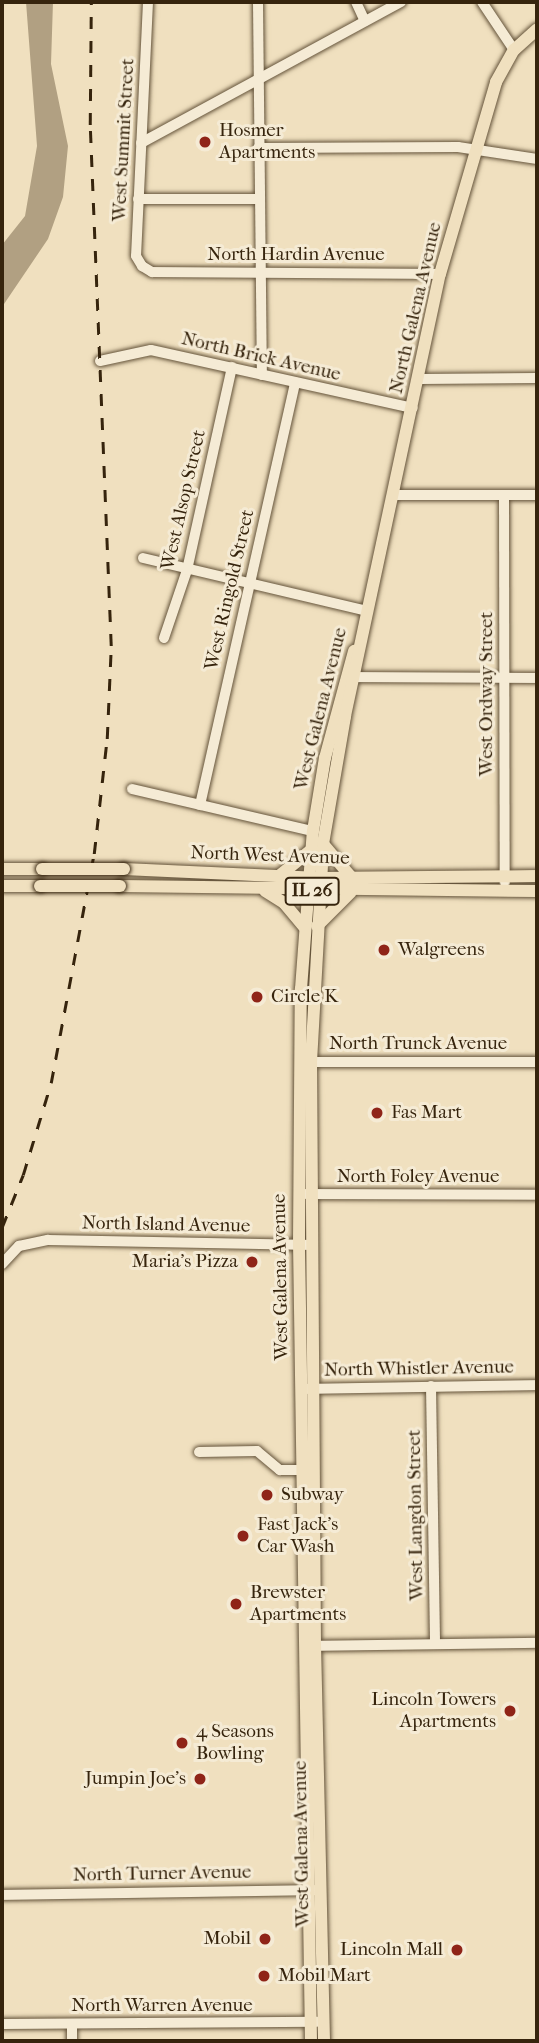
<!DOCTYPE html>
<style>
body{margin:0}
#map{position:relative;width:539px;height:2043px;overflow:hidden;background:#f0e0bf;font-family:"IM FELL French Canon",serif}
div>[style]{position:absolute}
.water>*{inset:0;background:#b1a082}
.roads{filter:drop-shadow(0 0 2px #64533a) drop-shadow(0 0 2px #64533a)}
.minor>*{height:10px;margin:-5px;padding:0 5px;transform-origin:5px;border-radius:5px;background:#f5ebd5}
.major>*{height:12px;margin:-6px;padding:0 6px;transform-origin:6px;border-radius:6px;background:#f0e0bf}
.rail>*{height:2.5px;margin-top:-1.25px;transform-origin:0;background:repeating-linear-gradient(90deg,#36240d 0 12px,transparent 0 24px)}
.bridges{filter:drop-shadow(0 0 2px #36240d) drop-shadow(0 0 2px #36240d)}
.major-bridge>*{height:12px;margin:-6px;padding:0 6px;transform-origin:6px;border-radius:6px;background:#f0e0bf}
.dots>*{width:19px;height:19px;translate:-50% -50%;box-sizing:border-box;border:4px solid #f5ebd5;border-radius:50%}
span{translate:-50% -50%;white-space:nowrap;text-align:center;line-height:1.15;-webkit-text-stroke:6px #f5ebd5;paint-order:stroke}
.shield-label span{padding:2px 5px;background:#f5ebd5;border:2px solid;border-radius:5px;-webkit-text-stroke-width:0}
.shield-label{font-size:18px;color:#36240d;font-weight:700}
.poi-label{font-size:19px;color:#36240d}
.left{translate:0 -50%;text-align:left}
.right{translate:-100% -50%;text-align:right}
.street-label{font-size:19px;color:#36240d}
.frame{position:absolute;inset:0;border:4px solid #36240d;pointer-events:none}
</style>
<div id="map">
<div class="water">
<div style="clip-path:polygon(26px 2px,53px 2px,51px 64px,68px 146px,63px 197px,48px 239px,2px 307px,2px 245px,25px 216px,37px 146px)"></div>
</div>
<div class="roads">
<div class="minor">
<div style="left:148px;top:2px;width:254px;rotate:92.7deg"></div>
<div style="left:136px;top:256px;width:12px;rotate:59deg"></div>
<div style="left:142px;top:266px;width:12px;rotate:31deg"></div>
<div style="left:152px;top:272px;width:288px;rotate:0.4deg"></div>
<div style="left:258px;top:2px;width:373px;rotate:89.4deg"></div>
<div style="left:356px;top:2px;width:21px;rotate:65deg"></div>
<div style="left:482px;top:2px;width:58px;rotate:56.3deg"></div>
<div style="left:141px;top:143px;width:296px;rotate:-28.5deg"></div>
<div style="left:258px;top:148px;width:200px;rotate:-0.3deg"></div>
<div style="left:458px;top:147px;width:80px;rotate:8.6deg"></div>
<div style="left:138px;top:199px;width:120px"></div>
<div style="left:100px;top:361px;width:52px;rotate:-12.2deg"></div>
<div style="left:151px;top:350px;width:268px;rotate:12.5deg"></div>
<div style="left:420px;top:379px;width:117px;rotate:-0.5deg"></div>
<div style="left:394px;top:495px;width:143px"></div>
<div style="left:504px;top:495px;width:387px;rotate:89.9deg"></div>
<div style="left:143px;top:558px;width:230px;rotate:13.3deg"></div>
<div style="left:164px;top:638px;width:72px;rotate:-71.3deg"></div>
<div style="left:187px;top:570px;width:208px;rotate:-77.5deg"></div>
<div style="left:348px;top:677px;width:189px;rotate:0.3deg"></div>
<div style="left:132px;top:789px;width:186px;rotate:13.1deg"></div>
<div style="left:200px;top:805px;width:433px;rotate:-77.3deg"></div>
<div style="left:306px;top:1062px;width:231px"></div>
<div style="left:306px;top:1194px;width:231px;rotate:0.2deg"></div>
<div style="left:2px;top:1264px;width:25px;rotate:-47deg"></div>
<div style="left:19px;top:1246px;width:30px;rotate:-12deg"></div>
<div style="left:48px;top:1240px;width:265px;rotate:1.1deg"></div>
<div style="left:431px;top:1386px;width:258px;rotate:89.1deg"></div>
<div style="left:306px;top:1389px;width:231px;rotate:-1deg"></div>
<div style="left:199px;top:1452px;width:58px;rotate:-1deg"></div>
<div style="left:257px;top:1451px;width:30px;rotate:40deg"></div>
<div style="left:280px;top:1470px;width:22px"></div>
<div style="left:309px;top:1646px;width:228px;rotate:-0.8deg"></div>
<div style="left:2px;top:1895px;width:314px;rotate:-0.9deg"></div>
<div style="left:2px;top:2024px;width:315px;rotate:-0.4deg"></div>
<div style="left:72px;top:2041px;width:17px;rotate:-90deg"></div>
</div>
<div class="major">
<div style="left:323px;top:844px;width:45px;rotate:49.5deg"></div>
<div style="left:2px;top:869px;width:40px"></div>
<div style="left:124px;top:869px;width:196px;rotate:2.6deg"></div>
<div style="left:320px;top:878px;width:217px;rotate:-0.5deg"></div>
<div style="left:279px;top:876px;width:41px;rotate:-39.1deg"></div>
<div style="left:2px;top:886px;width:38px"></div>
<div style="left:120px;top:886px;width:417px;rotate:0.7deg"></div>
<div style="left:265px;top:891px;width:22px;rotate:32deg"></div>
<div style="left:284px;top:903px;width:31px;rotate:50deg"></div>
<div style="left:317px;top:926px;width:48px;rotate:-45deg"></div>
<div style="left:311px;top:2041px;width:796px;rotate:-90.86deg"></div>
<div style="left:299px;top:1245px;width:256px;rotate:-89.6deg"></div>
<div style="left:301px;top:989px;width:158px;rotate:-85.7deg"></div>
<div style="left:313px;top:831px;width:74px;rotate:-80.7deg"></div>
<div style="left:325px;top:758px;width:111px;rotate:-74.8deg"></div>
<div style="left:324px;top:2041px;width:395px;rotate:-91.3deg"></div>
<div style="left:315px;top:1646px;width:584px;rotate:-90.39deg"></div>
<div style="left:311px;top:1062px;width:218px;rotate:-86.8deg"></div>
<div style="left:323px;top:844px;width:130px;rotate:-80.2deg"></div>
<div style="left:345px;top:716px;width:452px;rotate:-77.9deg"></div>
<div style="left:440px;top:274px;width:200px;rotate:-73.7deg"></div>
<div style="left:496px;top:82px;width:37px;rotate:-61deg"></div>
<div style="left:514px;top:50px;width:31px;rotate:-42deg"></div>
</div>
</div>
<div class="rail">
<div style="left:2px;top:1227px;width:56px;rotate:-68deg"></div>
<div style="left:23px;top:1175px;width:96px;rotate:-73.1deg"></div>
<div style="left:51px;top:1083px;width:233px;rotate:-79.4deg"></div>
<div style="left:94px;top:854px;width:116px;rotate:-83.6deg"></div>
<div style="left:107px;top:739px;width:93px;rotate:-87.5deg"></div>
<div style="left:111px;top:646px;width:521px;rotate:-92.31deg"></div>
<div style="left:90px;top:125px;width:123px;rotate:-89.5deg"></div>
</div>
<div class="bridges">
<div class="major-bridge">
<div style="left:42px;top:869px;width:82px"></div>
<div style="left:40px;top:886px;width:80px"></div>
</div>
</div>
<div class="dots">
<div style="left:205px;top:142px;background:#8f2418"></div>
<div style="left:384px;top:950px;background:#8f2418"></div>
<div style="left:257px;top:997px;background:#8f2418"></div>
<div style="left:377px;top:1113px;background:#8f2418"></div>
<div style="left:252px;top:1262px;background:#8f2418"></div>
<div style="left:267px;top:1495px;background:#8f2418"></div>
<div style="left:243px;top:1536px;background:#8f2418"></div>
<div style="left:236px;top:1604px;background:#8f2418"></div>
<div style="left:510px;top:1711px;background:#8f2418"></div>
<div style="left:182px;top:1743px;background:#8f2418"></div>
<div style="left:200px;top:1779px;background:#8f2418"></div>
<div style="left:265px;top:1939px;background:#8f2418"></div>
<div style="left:457px;top:1950px;background:#8f2418"></div>
<div style="left:264px;top:1976px;background:#8f2418"></div>
</div>
<div class="shield-label">
<span style="left:312px;top:891px">IL 26</span>
</div>
<div class="poi-label">
<span class="left" style="left:219px;top:142px">Hosmer<br>Apartments</span>
<span class="left" style="left:398px;top:950px">Walgreens</span>
<span class="left" style="left:271px;top:997px">Circle K</span>
<span class="left" style="left:391px;top:1113px">Fas Mart</span>
<span class="right" style="left:238px;top:1262px">Maria's Pizza</span>
<span class="left" style="left:281px;top:1495px">Subway</span>
<span class="left" style="left:257px;top:1536px">Fast Jack's<br>Car Wash</span>
<span class="left" style="left:250px;top:1604px">Brewster<br>Apartments</span>
<span class="right" style="left:496px;top:1711px">Lincoln Towers<br>Apartments</span>
<span class="left" style="left:196px;top:1743px">4 Seasons<br>Bowling</span>
<span class="right" style="left:186px;top:1779px">Jumpin Joe's</span>
<span class="right" style="left:251px;top:1939px">Mobil</span>
<span class="right" style="left:443px;top:1950px">Lincoln Mall</span>
<span class="left" style="left:278px;top:1976px">Mobil Mart</span>
</div>
<div class="street-label">
<span style="left:124px;top:140px;rotate:-87deg">West Summit Street</span>
<span style="left:296px;top:255px">North Hardin Avenue</span>
<span style="left:416px;top:308px;rotate:-77deg">North Galena Avenue</span>
<span style="left:261px;top:357px;rotate:13deg">North Brick Avenue</span>
<span style="left:184px;top:500px;rotate:-77deg">West Alsop Street</span>
<span style="left:230px;top:590px;rotate:-77deg">West Ringold Street</span>
<span style="left:487px;top:694px;rotate:-90deg">West Ordway Street</span>
<span style="left:321px;top:709px;rotate:-76deg">West Galena Avenue</span>
<span style="left:270px;top:856px;rotate:2deg">North West Avenue</span>
<span style="left:418px;top:1044px">North Trunck Avenue</span>
<span style="left:418px;top:1177px">North Foley Avenue</span>
<span style="left:166px;top:1225px;rotate:1deg">North Island Avenue</span>
<span style="left:281px;top:1277px;rotate:-91deg">West Galena Avenue</span>
<span style="left:419px;top:1369px;rotate:-1deg">North Whistler Avenue</span>
<span style="left:416px;top:1515px;rotate:-91deg">West Langdon Street</span>
<span style="left:302px;top:1844px;rotate:-91deg">West Galena Avenue</span>
<span style="left:162px;top:1874px;rotate:-1deg">North Turner Avenue</span>
<span style="left:162px;top:2006px">North Warren Avenue</span>
</div>
<div class="frame"></div>
</div>
